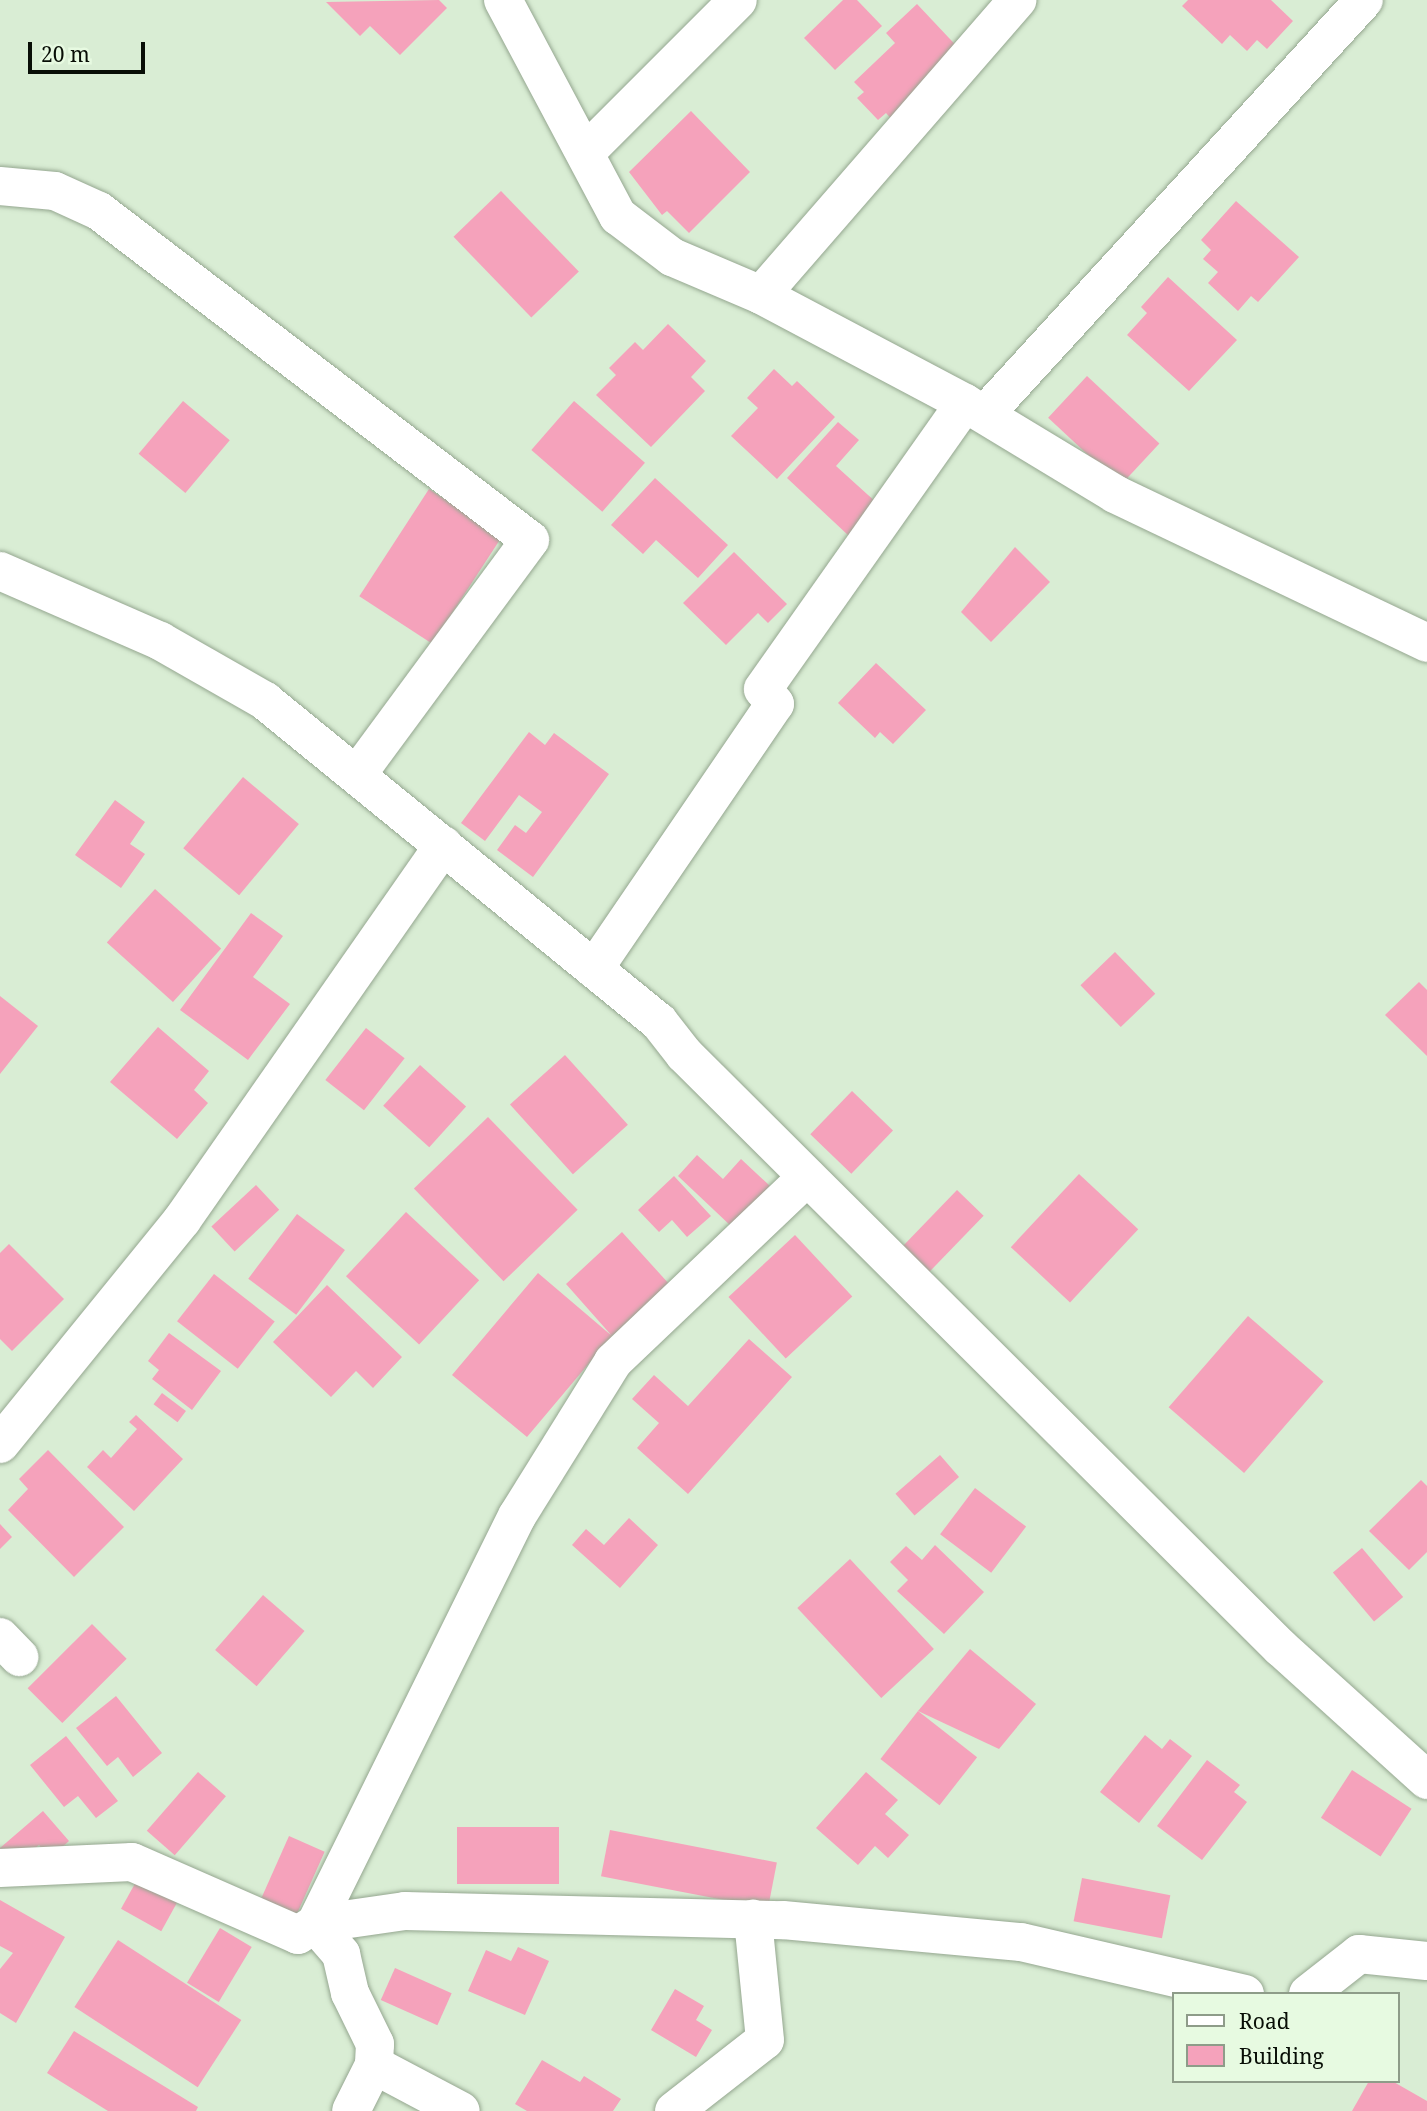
<!DOCTYPE html>
<style>
body{margin:0}
#map{position:relative;width:1427px;height:2111px;overflow:hidden;background:#d9edd4;font-family:"Noto Serif",serif}
div>[style]{position:absolute}
.building>*{inset:0;background:#f5a2bb;transform-origin:0 0}
.roads{filter:drop-shadow(0 0 2px #95a790) drop-shadow(0 0 2px #95a790)}
.street>*{height:38px;margin:-19px;padding:0 19px;transform-origin:19px;border-radius:19px;background:#fff}
span{translate:-50% -50%;white-space:nowrap;text-align:center;line-height:1.15;-webkit-text-stroke:7px #e7fae1;paint-order:stroke}
.legend{position:absolute;left:1172px;top:1992px;width:228px;height:91px;box-sizing:border-box;background:#e7fae1;border:2px solid #8e9c89;margin:0;padding:9px 12px;list-style:none;font-size:21px;color:#080e06}
.legend li{display:flex;align-items:center;gap:14px;height:35px}
.legend b{width:35px;border:2px solid #8e9c89}
.scale{position:absolute;left:28px;top:42px;width:117px;height:32px;box-sizing:border-box;border:4px solid #080e06;border-top:0;padding-left:9px;font-size:21px;line-height:24px;white-space:nowrap;color:#080e06;-webkit-text-stroke:5px #e7fae1;paint-order:stroke}
</style>
<div id="map">
<div class="building">
<div style="clip-path:polygon(439px 0,447px 8px,400px 55px,370px 26px,360px 36px,326px 2px)"></div>
<div style="clip-path:polygon(843px 0,857px 0,882px 26px,835px 70px,804px 38px)"></div>
<div style="clip-path:polygon(1188px 0,1271px 0,1293px 21px,1267px 49px,1257px 40px,1247px 51px,1230px 35px,1222px 44px,1182px 6px)"></div>
<div style="clip-path:polygon(917px 4px,965px 55px,894px 122px,886px 113px,878px 120px,857px 98px,864px 92px,854px 82px,895px 43px,886px 33px)"></div>
<div style="clip-path:polygon(691px 111px,750px 172px,689px 233px,667px 211px,662px 215px,629px 172px)"></div>
<div style="left:501px;top:191px;width:112px;height:66px;rotate:46deg"></div>
<div style="clip-path:polygon(1236px 201px,1299px 257px,1258px 302px,1251px 296px,1238px 311px,1208px 283px,1218px 272px,1203px 259px,1211px 250px,1201px 240px)"></div>
<div style="clip-path:polygon(1168px 277px,1237px 340px,1189px 391px,1127px 335px,1147px 313px,1141px 307px)"></div>
<div style="clip-path:polygon(668px 324px,706px 361px,691px 377px,705px 391px,651px 447px,596px 395px,616px 375px,609px 368px,635px 342px,643px 350px)"></div>
<div style="clip-path:polygon(774px 369px,792px 386px,797px 381px,835px 417px,777px 479px,731px 436px,758px 408px,747px 398px)"></div>
<div style="left:1087px;top:376px;width:99px;height:57px;rotate:43deg"></div>
<div style="left:183px;top:401px;width:61px;height:69px;rotate:40deg"></div>
<div style="left:574px;top:401px;width:94px;height:65px;rotate:41deg"></div>
<div style="clip-path:polygon(838px 422px,859px 440px,836px 466px,878px 504px,849px 536px,787px 478px)"></div>
<div style="clip-path:polygon(655px 478px,728px 545px,698px 578px,656px 540px,643px 554px,611px 525px)"></div>
<div style="left:429px;top:489px;width:87px;height:128px;rotate:33deg"></div>
<div style="clip-path:polygon(1015px 547px,1050px 582px,991px 642px,961px 612px)"></div>
<div style="clip-path:polygon(734px 552px,787px 604px,768px 623px,758px 613px,726px 645px,683px 603px)"></div>
<div style="clip-path:polygon(876px 663px,926px 710px,893px 744px,880px 732px,875px 738px,838px 703px)"></div>
<div style="clip-path:polygon(529px 732px,545px 745px,554px 733px,609px 774px,533px 877px,497px 850px,515px 825px,526px 833px,542px 812px,519px 795px,485px 841px,461px 823px)"></div>
<div style="left:243px;top:777px;width:73px;height:93px;rotate:40deg"></div>
<div style="clip-path:polygon(115px 800px,145px 822px,130px 844px,145px 854px,121px 888px,75px 855px)"></div>
<div style="left:155px;top:889px;width:89px;height:72px;rotate:42deg"></div>
<div style="clip-path:polygon(251px 913px,283px 936px,253px 977px,290px 1004px,248px 1060px,180px 1010px)"></div>
<div style="left:1115px;top:952px;width:58px;height:48px;rotate:46deg"></div>
<div style="clip-path:polygon(1419px 982px,1427px 990px,1427px 1056px,1385px 1015px)"></div>
<div style="clip-path:polygon(0 996px,38px 1026px,0 1074px)"></div>
<div style="clip-path:polygon(158px 1027px,209px 1071px,194px 1090px,208px 1103px,177px 1139px,110px 1082px)"></div>
<div style="left:366px;top:1028px;width:49px;height:66px;rotate:38deg"></div>
<div style="left:565px;top:1055px;width:94px;height:74px;rotate:48deg"></div>
<div style="left:420px;top:1065px;width:62px;height:55px;rotate:42deg"></div>
<div style="left:852px;top:1091px;width:57px;height:60px;rotate:44deg"></div>
<div style="left:488px;top:1117px;width:129px;height:103px;rotate:46deg"></div>
<div style="clip-path:polygon(697px 1155px,723px 1179px,741px 1159px,770px 1186px,732px 1227px,678px 1176px)"></div>
<div style="left:1079px;top:1174px;width:81px;height:100px;rotate:43deg"></div>
<div style="clip-path:polygon(674px 1176px,711px 1216px,687px 1237px,672px 1220px,659px 1232px,638px 1210px)"></div>
<div style="left:256px;top:1185px;width:34px;height:61px;rotate:47deg"></div>
<div style="left:957px;top:1190px;width:37px;height:92px;rotate:44deg"></div>
<div style="left:406px;top:1212px;width:100px;height:88px;rotate:43deg"></div>
<div style="left:297px;top:1214px;width:60px;height:81px;rotate:37deg"></div>
<div style="clip-path:polygon(622px 1232px,670px 1285px,612px 1336px,527px 1437px,452px 1375px,538px 1273px,612px 1336px,566px 1284px)"></div>
<div style="left:795px;top:1235px;width:84px;height:91px;rotate:47deg"></div>
<div style="clip-path:polygon(9px 1244px,64px 1299px,12px 1351px,0 1339px,0 1253px)"></div>
<div style="left:214px;top:1274px;width:77px;height:60px;rotate:38deg"></div>
<div style="clip-path:polygon(327px 1285px,402px 1357px,373px 1388px,356px 1371px,331px 1397px,273px 1342px)"></div>
<div style="left:1248px;top:1316px;width:100px;height:121px;rotate:41deg"></div>
<div style="clip-path:polygon(169px 1333px,221px 1371px,192px 1410px,152px 1379px,159px 1370px,148px 1361px)"></div>
<div style="clip-path:polygon(749px 1339px,792px 1377px,688px 1494px,637px 1448px,659px 1423px,632px 1399px,654px 1375px,688px 1406px)"></div>
<div style="left:162px;top:1393px;width:30px;height:14px;rotate:37deg"></div>
<div style="clip-path:polygon(136px 1415px,183px 1459px,134px 1511px,87px 1467px,103px 1450px,111px 1458px,137px 1429px,129px 1422px)"></div>
<div style="clip-path:polygon(48px 1450px,124px 1527px,74px 1577px,8px 1510px,28px 1489px,19px 1479px)"></div>
<div style="left:940px;top:1455px;width:29px;height:59px;rotate:49deg"></div>
<div style="clip-path:polygon(1421px 1480px,1427px 1486px,1427px 1552px,1409px 1570px,1369px 1531px)"></div>
<div style="left:975px;top:1488px;width:64px;height:58px;rotate:37deg"></div>
<div style="clip-path:polygon(629px 1518px,658px 1545px,620px 1588px,572px 1545px,586px 1529px,604px 1545px)"></div>
<div style="clip-path:polygon(0 1524px,12px 1537px,0 1549px)"></div>
<div style="clip-path:polygon(935px 1545px,984px 1592px,944px 1634px,897px 1591px,908px 1580px,890px 1562px,906px 1546px,922px 1560px)"></div>
<div style="left:1362px;top:1548px;width:64px;height:38px;rotate:50deg"></div>
<div style="left:850px;top:1559px;width:123px;height:72px;rotate:47deg"></div>
<div style="left:263px;top:1595px;width:55px;height:73px;rotate:41deg"></div>
<div style="left:92px;top:1624px;width:49px;height:91px;rotate:45deg"></div>
<div style="clip-path:polygon(970px 1649px,1036px 1704px,999px 1749px,918px 1711px)"></div>
<div style="clip-path:polygon(116px 1696px,162px 1753px,133px 1777px,118px 1757px,107px 1766px,76px 1728px)"></div>
<div style="left:918px;top:1711px;width:75px;height:61px;rotate:38deg"></div>
<div style="clip-path:polygon(1145px 1735px,1162px 1749px,1170px 1739px,1192px 1756px,1139px 1823px,1100px 1792px)"></div>
<div style="clip-path:polygon(66px 1736px,118px 1801px,96px 1818px,78px 1796px,64px 1807px,30px 1765px)"></div>
<div style="clip-path:polygon(1207px 1760px,1240px 1785px,1234px 1792px,1247px 1802px,1202px 1860px,1157px 1826px)"></div>
<div style="left:1352px;top:1770px;width:71px;height:57px;rotate:33deg"></div>
<div style="left:198px;top:1772px;width:37px;height:78px;rotate:41deg"></div>
<div style="clip-path:polygon(866px 1772px,898px 1800px,885px 1814px,909px 1835px,888px 1858px,875px 1846px,858px 1865px,816px 1828px)"></div>
<div style="clip-path:polygon(43px 1811px,69px 1841px,50px 1858px,39px 1845px,14px 1866px,0 1848px)"></div>
<div style="left:559px;top:1827px;width:57px;height:102px;rotate:90deg"></div>
<div style="left:610px;top:1830px;width:170px;height:47px;rotate:11deg"></div>
<div style="left:289px;top:1836px;width:39px;height:76px;rotate:24deg"></div>
<div style="left:1082px;top:1878px;width:90px;height:44px;rotate:11deg"></div>
<div style="left:137px;top:1880px;width:46px;height:33px;rotate:29deg"></div>
<div style="clip-path:polygon(0 1900px,65px 1937px,16px 2023px,0 2013px,0 1969px,13px 1953px,0 1946px)"></div>
<div style="left:220px;top:1928px;width:37px;height:64px;rotate:31deg"></div>
<div style="left:118px;top:1940px;width:147px;height:80px;rotate:33deg"></div>
<div style="clip-path:polygon(518px 1947px,549px 1961px,525px 2015px,468px 1991px,486px 1950px,511px 1961px)"></div>
<div style="left:395px;top:1968px;width:62px;height:35px;rotate:24deg"></div>
<div style="clip-path:polygon(675px 1989px,704px 2006px,696px 2020px,712px 2030px,696px 2057px,651px 2030px)"></div>
<div style="clip-path:polygon(74px 2031px,198px 2107px,196px 2111px,108px 2111px,47px 2073px)"></div>
<div style="clip-path:polygon(542px 2060px,580px 2082px,584px 2076px,621px 2099px,613px 2111px,527px 2111px,515px 2104px)"></div>
<div style="clip-path:polygon(1369px 2081px,1392px 2081px,1427px 2101px,1427px 2111px,1352px 2111px)"></div>
</div>
<div class="roads">
<div class="street">
<div style="left:503px;top:0;width:245px;rotate:62deg"></div>
<div style="left:618px;top:216px;width:68px;rotate:37.2deg"></div>
<div style="left:672px;top:257px;width:97px;rotate:23.1deg"></div>
<div style="left:761px;top:295px;width:231px;rotate:27.9deg"></div>
<div style="left:965px;top:403px;width:175px;rotate:31.2deg"></div>
<div style="left:1115px;top:494px;width:346px;rotate:25.5deg"></div>
<div style="left:585px;top:153px;width:216px;rotate:-45deg"></div>
<div style="left:0;top:186px;width:55px;rotate:5.2deg"></div>
<div style="left:55px;top:191px;width:48px;rotate:24.4deg"></div>
<div style="left:99px;top:211px;width:542px;rotate:37.36deg"></div>
<div style="left:530px;top:540px;width:290px;rotate:126.4deg"></div>
<div style="left:761px;top:295px;width:391px;rotate:-49deg"></div>
<div style="left:985px;top:414px;width:561px;rotate:-47.53deg"></div>
<div style="left:0;top:571px;width:175px;rotate:23.6deg"></div>
<div style="left:160px;top:641px;width:121px;rotate:29.7deg"></div>
<div style="left:265px;top:701px;width:508px;rotate:39.17deg"></div>
<div style="left:659px;top:1022px;width:41px;rotate:52deg"></div>
<div style="left:684px;top:1054px;width:842px;rotate:44.86deg"></div>
<div style="left:1281px;top:1648px;width:197px;rotate:42.1deg"></div>
<div style="left:594px;top:969px;width:321px;rotate:-55.7deg"></div>
<div style="left:775px;top:704px;width:19px;rotate:-129deg"></div>
<div style="left:763px;top:689px;width:350px;rotate:-54.8deg"></div>
<div style="left:807px;top:1177px;width:268px;rotate:136.4deg"></div>
<div style="left:613px;top:1362px;width:181px;rotate:121.9deg"></div>
<div style="left:517px;top:1516px;width:455px;rotate:116.3deg"></div>
<div style="left:315px;top:1924px;width:91px;rotate:-8.2deg"></div>
<div style="left:405px;top:1911px;width:378px;rotate:1.4deg"></div>
<div style="left:783px;top:1920px;width:239px;rotate:5.3deg"></div>
<div style="left:1021px;top:1942px;width:230px;rotate:13.1deg"></div>
<div style="left:0;top:1444px;width:289px;rotate:-50.9deg"></div>
<div style="left:182px;top:1220px;width:457px;rotate:-55.1deg"></div>
<div style="left:0;top:1637px;width:28px;rotate:46deg"></div>
<div style="left:0;top:1868px;width:132px;rotate:-2.6deg"></div>
<div style="left:132px;top:1862px;width:181px;rotate:23.7deg"></div>
<div style="left:298px;top:1935px;width:20px;rotate:-33deg"></div>
<div style="left:315px;top:1924px;width:40px;rotate:49deg"></div>
<div style="left:341px;top:1954px;width:40px;rotate:77deg"></div>
<div style="left:350px;top:1993px;width:57px;rotate:63.9deg"></div>
<div style="left:375px;top:2044px;width:21px;rotate:93deg"></div>
<div style="left:374px;top:2065px;width:51px;rotate:116.6deg"></div>
<div style="left:1308px;top:1994px;width:65px;rotate:-38.1deg"></div>
<div style="left:1359px;top:1954px;width:68px;rotate:5.9deg"></div>
<div style="left:374px;top:2065px;width:98px;rotate:27.9deg"></div>
<div style="left:674px;top:2111px;width:115px;rotate:-38deg"></div>
<div style="left:765px;top:2040px;width:122px;rotate:-95.7deg"></div>
</div>
</div>
<ul class="legend">
<li><b style="height:9px;background:#fff"></b>Road</li>
<li><b style="height:19px;background:#f5a2bb"></b>Building</li>
</ul>
<div class="scale">20 m</div>
</div>
